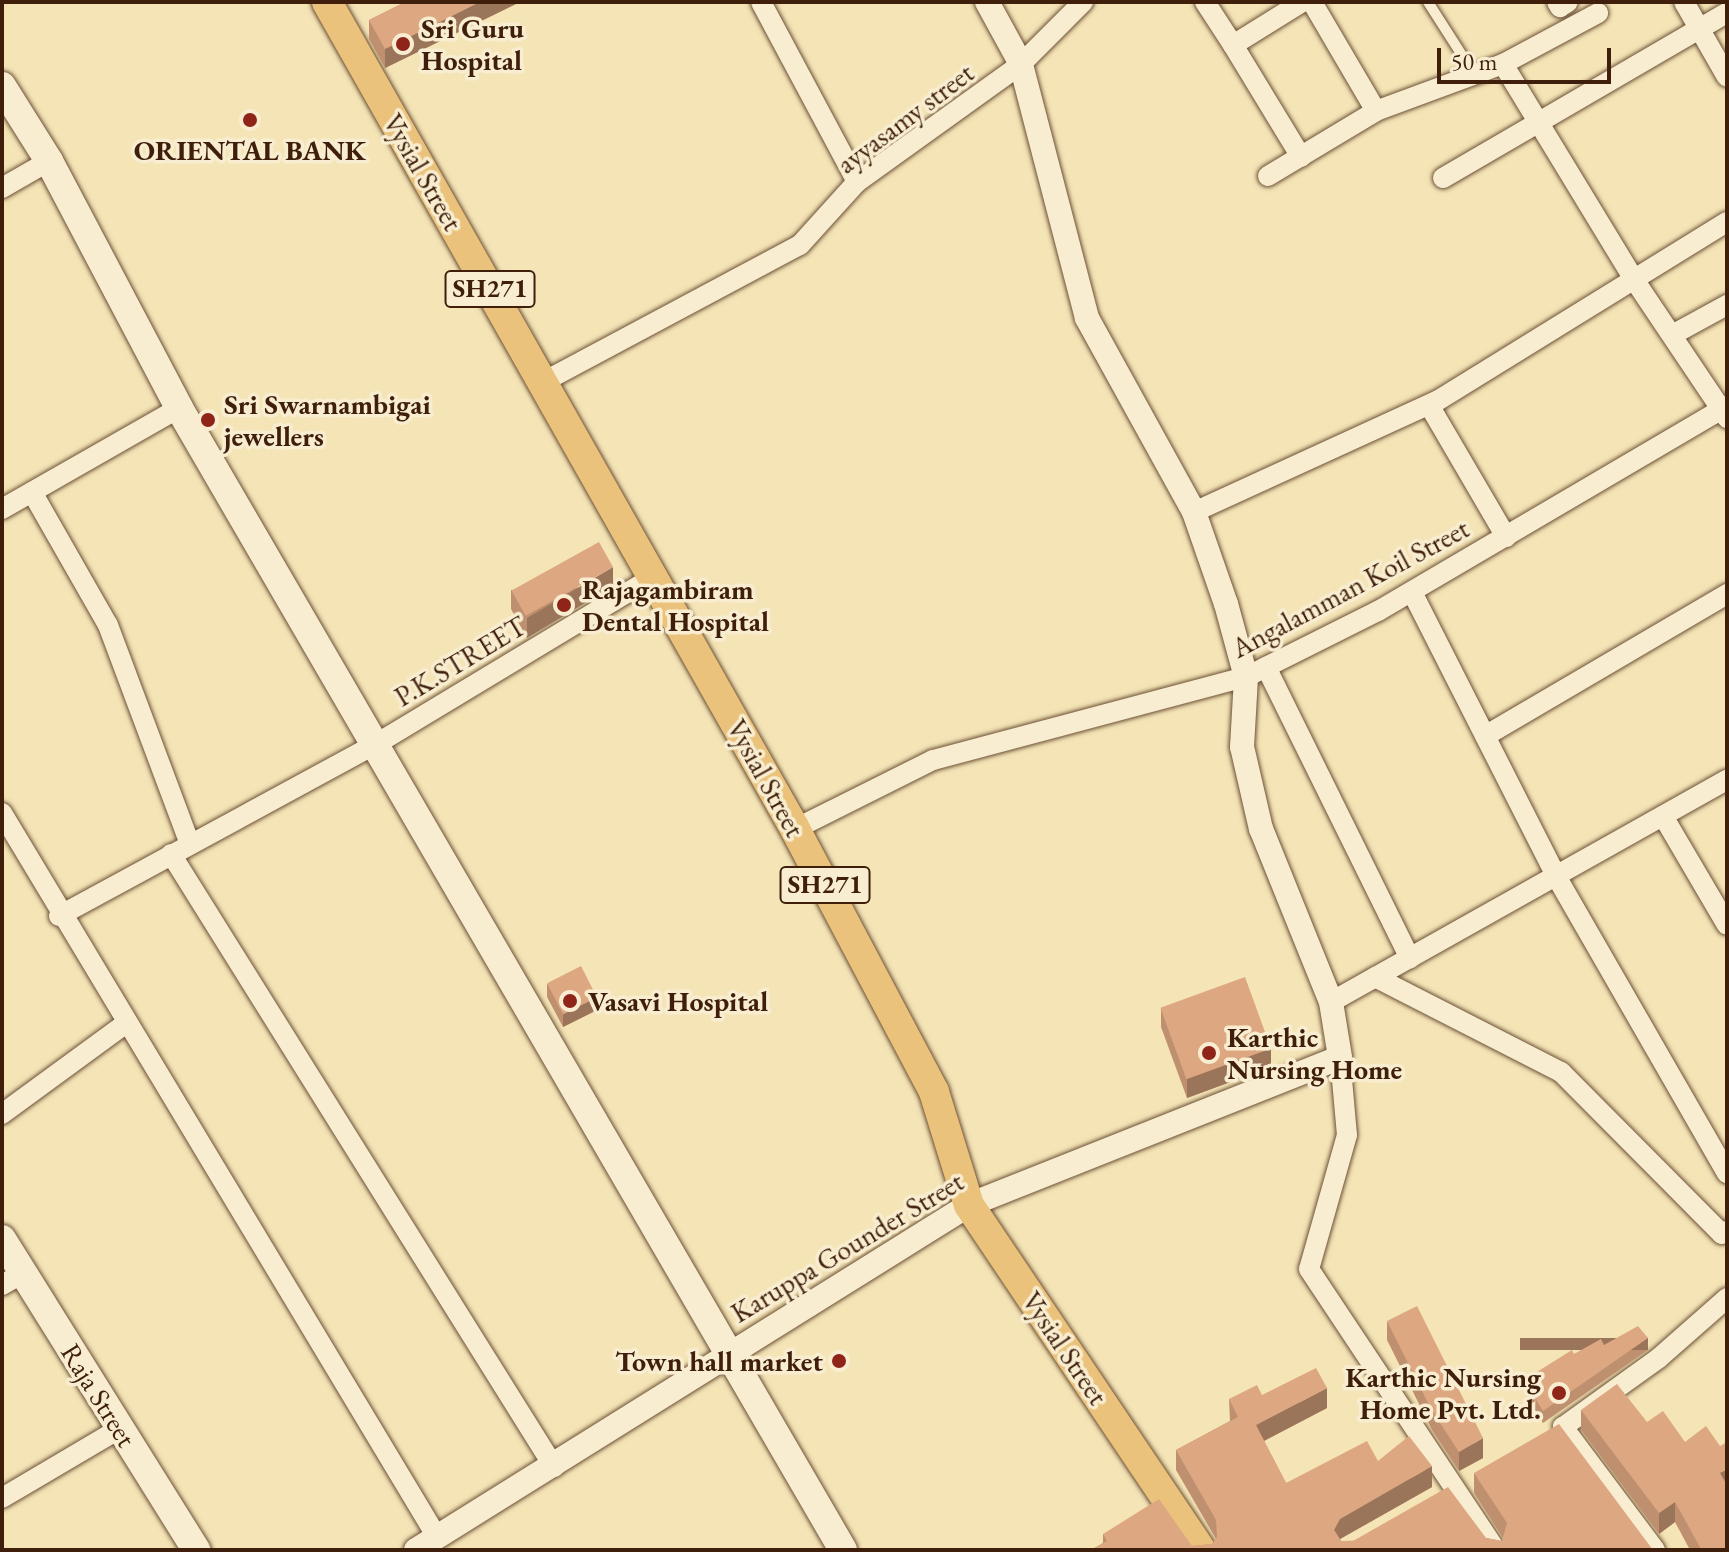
<!DOCTYPE html>
<style>
body{margin:0}
#map{position:relative;width:1729px;height:1552px;overflow:hidden;background:#f4e4b6;font-family:"EB Garamond",serif}
div>[style]{position:absolute}
.roads{filter:drop-shadow(0 0 2px #6c5036) drop-shadow(0 0 2px #6c5036)}
.service>*{height:10px;margin:-5px;padding:0 5px;transform-origin:5px;border-radius:5px;background:#f8edd0}
.minor>*{height:20px;margin:-10px;padding:0 10px;transform-origin:10px;border-radius:10px;background:#f8edd0}
.tertiary>*{height:24px;margin:-12px;padding:0 12px;transform-origin:12px;border-radius:12px;background:#f8edd0}
.secondary>*{height:28px;margin:-14px;padding:0 14px;transform-origin:14px;border-radius:14px;background:#f8edd0}
.primary>*{height:30px;margin:-15px;padding:0 15px;transform-origin:15px;border-radius:15px;background:#eac27b}
.wall>*{inset:0;background:#be906f}
.shaded-wall>*{inset:0;background:#9b755a;transform-origin:0 0}
.building>*{inset:0;background:#dda781;transform-origin:0 0}
.dots>*{width:22px;height:22px;translate:-50% -50%;box-sizing:border-box;border:4px solid #f8edd0;border-radius:50%}
span{translate:-50% -50%;white-space:nowrap;text-align:center;line-height:1.15;-webkit-text-stroke:7px #f8edd0;paint-order:stroke}
.shield-label span{padding:2px 6px;background:#f8edd0;border:2px solid;border-radius:6px;-webkit-text-stroke-width:0}
.shield-label{font-size:26px;color:#3f1f0b;font-weight:700}
.poi-label{font-size:28px;color:#3f1f0b;font-weight:700}
.left{translate:0 -50%;text-align:left}
.right{translate:-100% -50%;text-align:right}
.street-label{font-size:28px;color:#3f1f0b}
.frame{position:absolute;inset:0;border:4px solid #3f1f0b;pointer-events:none}
.scale{position:absolute;left:1437px;top:48px;width:174px;height:36px;box-sizing:border-box;border:4px solid #3f1f0b;border-top:0;padding-left:10px;font-size:24px;line-height:28px;white-space:nowrap;color:#3f1f0b;-webkit-text-stroke:6px #f8edd0;paint-order:stroke}
</style>
<div id="map">
<div class="roads">
<div class="service">
<div style="left:1428px;top:2px;width:85px;rotate:57.4deg"></div>
</div>
<div class="minor">
<div style="left:761px;top:2px;width:204px;rotate:61.9deg"></div>
<div style="left:1205px;top:2px;width:51px;rotate:56.9deg"></div>
<div style="left:1233px;top:45px;width:81px;rotate:-31.9deg"></div>
<div style="left:1312px;top:2px;width:126px;rotate:59.6deg"></div>
<div style="left:1557px;top:2px;width:6px;rotate:59deg"></div>
<div style="left:1560px;top:7px;width:9px;rotate:-32deg"></div>
<div style="left:1684px;top:2px;width:86px;rotate:60.2deg"></div>
<div style="left:1233px;top:45px;width:131px;rotate:58.7deg"></div>
<div style="left:1503px;top:64px;width:250px;rotate:58.7deg"></div>
<div style="left:1633px;top:278px;width:169px;rotate:56.1deg"></div>
<div style="left:1268px;top:176px;width:126px;rotate:-31deg"></div>
<div style="left:1376px;top:111px;width:135px;rotate:-20.3deg"></div>
<div style="left:1503px;top:64px;width:108px;rotate:-28.2deg"></div>
<div style="left:1443px;top:178px;width:328px;rotate:-30.2deg"></div>
<div style="left:2px;top:188px;width:54px;rotate:-29.9deg"></div>
<div style="left:1672px;top:335px;width:63px;rotate:-28.6deg"></div>
<div style="left:543px;top:382px;width:291px;rotate:-28.1deg"></div>
<div style="left:800px;top:245px;width:85px;rotate:-47.9deg"></div>
<div style="left:857px;top:182px;width:202px;rotate:-35.7deg"></div>
<div style="left:1021px;top:64px;width:88px;rotate:-45deg"></div>
<div style="left:1429px;top:405px;width:153px;rotate:59.7deg"></div>
<div style="left:32px;top:492px;width:153px;rotate:60.3deg"></div>
<div style="left:108px;top:625px;width:234px;rotate:69.5deg"></div>
<div style="left:2px;top:509px;width:204px;rotate:-29.7deg"></div>
<div style="left:1194px;top:512px;width:267px;rotate:-24.6deg"></div>
<div style="left:1437px;top:401px;width:341px;rotate:-31.7deg"></div>
<div style="left:1412px;top:592px;width:318px;rotate:63.1deg"></div>
<div style="left:1556px;top:876px;width:343px;rotate:60.1deg"></div>
<div style="left:1266px;top:667px;width:325px;rotate:63.7deg"></div>
<div style="left:1485px;top:736px;width:281px;rotate:-30.4deg"></div>
<div style="left:2px;top:813px;width:845px;rotate:59deg"></div>
<div style="left:1663px;top:816px;width:126px;rotate:59.6deg"></div>
<div style="left:795px;top:829px;width:154px;rotate:-26.6deg"></div>
<div style="left:933px;top:760px;width:324px;rotate:-14.9deg"></div>
<div style="left:1246px;top:677px;width:148px;rotate:-26.6deg"></div>
<div style="left:1378px;top:611px;width:405px;rotate:-30.4deg"></div>
<div style="left:171px;top:854px;width:723px;rotate:58deg"></div>
<div style="left:59px;top:916px;width:363px;rotate:-28.5deg"></div>
<div style="left:378px;top:743px;width:321px;rotate:-31.1deg"></div>
<div style="left:1375px;top:977px;width:209px;rotate:27.1deg"></div>
<div style="left:1561px;top:1072px;width:228px;rotate:45.2deg"></div>
<div style="left:1722px;top:1234px;width:6px;rotate:-31deg"></div>
<div style="left:1331px;top:1002px;width:454px;rotate:-29.3deg"></div>
<div style="left:1340px;top:1057px;width:78px;rotate:84.9deg"></div>
<div style="left:1347px;top:1135px;width:139px;rotate:105.8deg"></div>
<div style="left:1309px;top:1269px;width:338px;rotate:56.4deg"></div>
<div style="left:2px;top:1114px;width:152px;rotate:-36.2deg"></div>
<div style="left:2px;top:1285px;width:24px;rotate:-30deg"></div>
<div style="left:2px;top:1498px;width:136px;rotate:-30.5deg"></div>
<div style="left:1655px;top:1550px;width:154px;rotate:-126.8deg"></div>
<div style="left:1563px;top:1427px;width:118px;rotate:-35.7deg"></div>
<div style="left:1659px;top:1358px;width:91px;rotate:-41.4deg"></div>
</div>
<div class="tertiary">
<div style="left:416px;top:1550px;width:652px;rotate:-31.96deg"></div>
<div style="left:969px;top:1205px;width:399px;rotate:-21.7deg"></div>
<div style="left:1340px;top:1057px;width:56px;rotate:-99.3deg"></div>
<div style="left:1331px;top:1002px;width:187px;rotate:-112deg"></div>
<div style="left:1261px;top:829px;width:84px;rotate:-103deg"></div>
<div style="left:1242px;top:747px;width:70px;rotate:-86.7deg"></div>
<div style="left:1246px;top:677px;width:76px;rotate:-105.3deg"></div>
<div style="left:1226px;top:604px;width:97px;rotate:-109.2deg"></div>
<div style="left:1194px;top:512px;width:222px;rotate:-118.9deg"></div>
<div style="left:1087px;top:318px;width:262px;rotate:-104.6deg"></div>
<div style="left:1021px;top:64px;width:71px;rotate:-118.7deg"></div>
</div>
<div class="secondary">
<div style="left:2px;top:86px;width:89px;rotate:57.9deg"></div>
<div style="left:49px;top:161px;width:279px;rotate:62.2deg"></div>
<div style="left:179px;top:408px;width:1321px;rotate:59.82deg"></div>
<div style="left:2px;top:1239px;width:367px;rotate:58deg"></div>
</div>
<div class="primary">
<div style="left:327px;top:2px;width:950px;rotate:60.49deg"></div>
<div style="left:795px;top:829px;width:297px;rotate:62.1deg"></div>
<div style="left:934px;top:1092px;width:118px;rotate:72.8deg"></div>
<div style="left:969px;top:1205px;width:416px;rotate:56.1deg"></div>
</div>
</div>
<div class="wall">
<div style="clip-path:polygon(405px 2px,520px 2px,385px 68px,369px 39px,369px 20px)"></div>
<div style="clip-path:polygon(613px 586px,527px 638px,511px 609px,511px 590px)"></div>
<div style="clip-path:polygon(547px 984px,597px 1010px,563px 1027px,547px 997px)"></div>
<div style="clip-path:polygon(1161px 1008px,1271px 1067px,1187px 1098px,1161px 1027px)"></div>
<div style="clip-path:polygon(1387px 1321px,1483px 1458px,1459px 1471px,1432px 1430px,1387px 1340px)"></div>
<div style="clip-path:polygon(1604px 1345px,1648px 1350px,1543px 1423px,1524px 1392px,1524px 1380px,1574px 1354px)"></div>
<div style="clip-path:polygon(1262px 1395px,1327px 1408px,1264px 1441px,1286px 1483px,1378px 1461px,1432px 1487px,1340px 1539px,1341px 1541px,1486px 1538px,1502px 1541px,1503px 1538px,1474px 1493px,1474px 1473px,1653px 1550px,1091px 1550px,1103px 1543px,1103px 1534px,1192px 1546px,1212px 1544px,1216px 1539px,1176px 1470px,1176px 1450px,1230px 1421px,1229px 1399px)"></div>
<div style="clip-path:polygon(1581px 1410px,1647px 1422px,1685px 1442px,1720px 1446px,1727px 1550px,1690px 1550px,1675px 1522px,1659px 1534px,1581px 1430px)"></div>
</div>
<div class="shaded-wall">
<div style="clip-path:polygon(480px 2px,520px 2px,385px 68px,385px 49px)"></div>
<div style="clip-path:polygon(613px 567px,613px 586px,527px 638px,527px 618px)"></div>
<div style="clip-path:polygon(597px 997px,597px 1010px,563px 1027px,563px 1014px)"></div>
<div style="clip-path:polygon(1271px 1048px,1271px 1067px,1187px 1098px,1187px 1078px)"></div>
<div style="left:1648px;top:1338px;width:12px;height:128px;rotate:90deg"></div>
<div style="clip-path:polygon(1327px 1388px,1327px 1408px,1256px 1445px,1256px 1425px)"></div>
<div style="clip-path:polygon(1483px 1438px,1483px 1458px,1459px 1471px,1459px 1452px)"></div>
<div style="clip-path:polygon(1432px 1466px,1432px 1487px,1340px 1539px,1334px 1530px,1340px 1519px)"></div>
<div style="clip-path:polygon(1727px 1469px,1727px 1489px,1720px 1473px)"></div>
<div style="clip-path:polygon(1675px 1502px,1675px 1522px,1659px 1534px,1659px 1513px)"></div>
</div>
<div class="building">
<div style="clip-path:polygon(405px 2px,480px 2px,385px 49px,369px 20px)"></div>
<div style="left:599px;top:542px;width:29px;height:100px;rotate:61deg"></div>
<div style="left:581px;top:966px;width:35px;height:38px;rotate:63deg"></div>
<div style="left:1245px;top:977px;width:76px;height:90px;rotate:70deg"></div>
<div style="clip-path:polygon(1417px 1306px,1483px 1438px,1459px 1452px,1432px 1411px,1387px 1321px)"></div>
<div style="clip-path:polygon(1638px 1326px,1648px 1338px,1543px 1411px,1524px 1380px,1572px 1350px,1574px 1354px,1601px 1339px,1604px 1345px)"></div>
<div style="clip-path:polygon(1316px 1368px,1327px 1388px,1256px 1425px,1286px 1483px,1367px 1441px,1378px 1461px,1409px 1436px,1432px 1466px,1340px 1519px,1334px 1530px,1341px 1541px,1353px 1541px,1448px 1487px,1486px 1538px,1502px 1541px,1507px 1523px,1474px 1473px,1559px 1424px,1653px 1550px,1091px 1550px,1107px 1541px,1103px 1534px,1159px 1499px,1192px 1546px,1212px 1544px,1217px 1537px,1216px 1520px,1176px 1450px,1238px 1417px,1229px 1399px,1257px 1385px,1262px 1395px)"></div>
<div style="clip-path:polygon(1617px 1384px,1647px 1422px,1663px 1411px,1685px 1442px,1706px 1426px,1720px 1446px,1727px 1442px,1727px 1469px,1720px 1473px,1727px 1485px,1727px 1550px,1699px 1550px,1701px 1549px,1675px 1502px,1659px 1513px,1581px 1410px)"></div>
</div>
<div class="dots">
<div style="left:403px;top:44px;background:#8f2418"></div>
<div style="left:250px;top:120px;background:#8f2418"></div>
<div style="left:208px;top:420px;background:#8f2418"></div>
<div style="left:564px;top:605px;background:#8f2418"></div>
<div style="left:570px;top:1001px;background:#8f2418"></div>
<div style="left:1209px;top:1053px;background:#8f2418"></div>
<div style="left:839px;top:1361px;background:#8f2418"></div>
<div style="left:1559px;top:1393px;background:#8f2418"></div>
</div>
<div class="shield-label">
<span style="left:490px;top:289px">SH271</span>
<span style="left:825px;top:885px">SH271</span>
</div>
<div class="poi-label">
<span class="left" style="left:421px;top:44px">Sri Guru<br>Hospital</span>
<span style="left:250px;top:150px">ORIENTAL BANK</span>
<span class="left" style="left:224px;top:420px">Sri Swarnambigai<br>jewellers</span>
<span class="left" style="left:582px;top:605px">Rajagambiram<br>Dental Hospital</span>
<span class="left" style="left:588px;top:1001px">Vasavi Hospital</span>
<span class="left" style="left:1227px;top:1053px">Karthic<br>Nursing Home</span>
<span class="right" style="left:823px;top:1361px">Town hall market</span>
<span class="right" style="left:1541px;top:1393px">Karthic Nursing<br>Home Pvt. Ltd.</span>
</div>
<div class="street-label">
<span style="left:905px;top:118px;rotate:-37deg">ayyasamy street</span>
<span style="left:423px;top:172px;rotate:60deg">Vysial Street</span>
<span style="left:1350px;top:588px;rotate:-28deg">Angalamman Koil Street</span>
<span style="left:460px;top:661px;rotate:-31deg">P.K.STREET</span>
<span style="left:766px;top:778px;rotate:61deg">Vysial Street</span>
<span style="left:847px;top:1247px;rotate:-31deg">Karuppa Gounder Street</span>
<span style="left:1065px;top:1348px;rotate:56deg">Vysial Street</span>
<span style="left:99px;top:1395px;rotate:58deg">Raja Street</span>
</div>
<div class="frame"></div>
<div class="scale">50 m</div>
</div>
